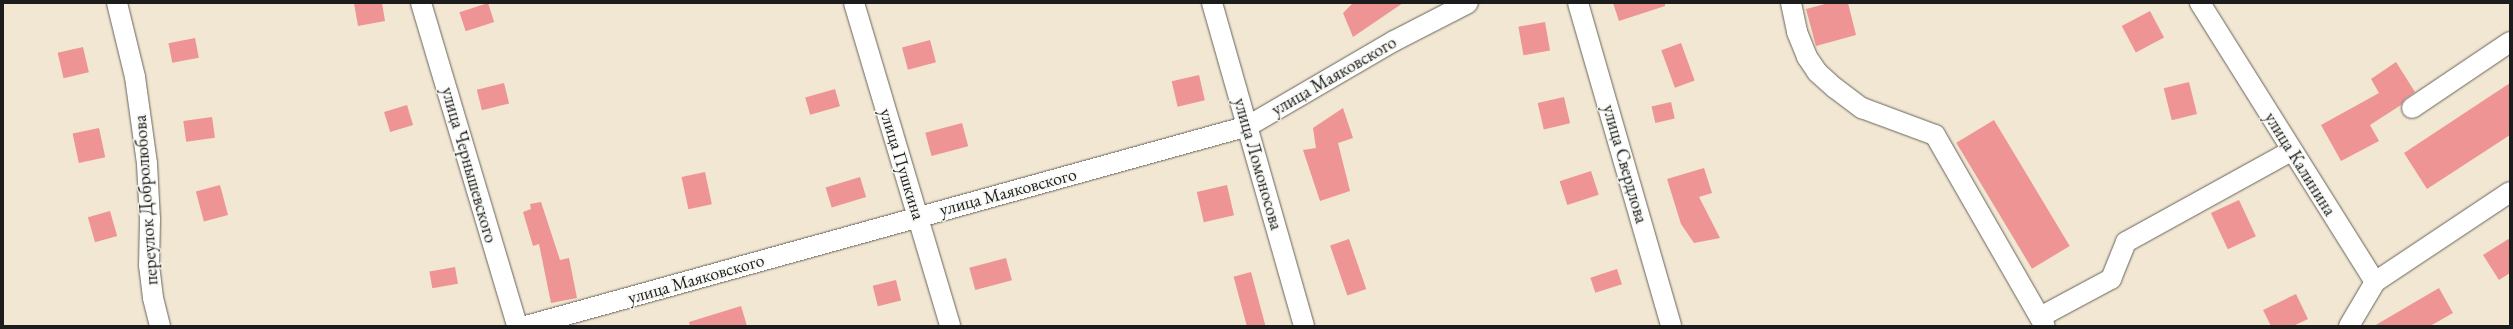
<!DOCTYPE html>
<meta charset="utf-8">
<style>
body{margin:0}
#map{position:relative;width:2513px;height:329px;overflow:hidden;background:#f2e7d2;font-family:"EB Garamond",serif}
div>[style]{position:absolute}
.building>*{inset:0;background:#ee9494;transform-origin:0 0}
.roads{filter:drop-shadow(0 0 1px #67635c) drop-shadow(0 0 1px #67635c)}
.minor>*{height:20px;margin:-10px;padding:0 10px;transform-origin:10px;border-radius:10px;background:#fff}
span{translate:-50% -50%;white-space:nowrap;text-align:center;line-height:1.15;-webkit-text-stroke:3px #f6f6f2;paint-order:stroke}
.street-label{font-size:18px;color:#1c1c1c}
.frame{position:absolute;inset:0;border:4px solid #1c1c1c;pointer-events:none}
</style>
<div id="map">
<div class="building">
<div style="clip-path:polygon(354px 3px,382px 3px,385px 21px,358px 26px)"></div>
<div style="left:488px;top:3px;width:20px;height:30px;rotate:72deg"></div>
<div style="clip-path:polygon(1353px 3px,1403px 3px,1353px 37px,1343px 13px)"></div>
<div style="clip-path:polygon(1613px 3px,1665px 3px,1665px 6px,1619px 21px)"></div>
<div style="clip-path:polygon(1829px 3px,1848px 3px,1856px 35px,1816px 46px,1806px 9px)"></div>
<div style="left:2150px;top:11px;width:30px;height:32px;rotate:62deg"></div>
<div style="left:1545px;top:22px;width:29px;height:27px;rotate:80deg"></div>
<div style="left:195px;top:38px;width:20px;height:27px;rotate:79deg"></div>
<div style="left:930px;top:40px;width:23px;height:29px;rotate:75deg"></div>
<div style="left:1681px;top:43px;width:40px;height:21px;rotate:70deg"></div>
<div style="left:83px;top:47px;width:26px;height:26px;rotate:77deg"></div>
<div style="clip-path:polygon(2396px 62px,2415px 92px,2405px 99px,2401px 105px,2370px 125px,2379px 141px,2341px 161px,2321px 125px,2379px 93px,2371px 79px)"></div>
<div style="left:1199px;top:75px;width:26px;height:28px;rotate:77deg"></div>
<div style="left:2189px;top:82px;width:33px;height:26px;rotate:76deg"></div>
<div style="left:504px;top:83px;width:21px;height:28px;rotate:76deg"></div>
<div style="clip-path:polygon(2510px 83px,2510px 135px,2427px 189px,2404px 153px)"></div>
<div style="left:835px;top:89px;width:18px;height:31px;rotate:74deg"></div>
<div style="left:1564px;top:97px;width:27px;height:27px;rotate:77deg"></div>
<div style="left:1671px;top:102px;width:17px;height:20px;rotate:77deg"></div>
<div style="left:407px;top:105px;width:21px;height:24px;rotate:73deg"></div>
<div style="clip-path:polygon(1343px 108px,1353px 138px,1338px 143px,1350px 191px,1320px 201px,1303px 150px,1316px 148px,1313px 128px)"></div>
<div style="left:212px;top:117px;width:21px;height:29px;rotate:82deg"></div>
<div style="left:1994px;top:120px;width:147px;height:44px;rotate:59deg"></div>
<div style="left:962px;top:123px;width:24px;height:38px;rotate:75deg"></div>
<div style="left:99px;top:128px;width:30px;height:27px;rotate:78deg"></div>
<div style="clip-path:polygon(1704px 168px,1712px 193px,1699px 197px,1720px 238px,1694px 243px,1681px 224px,1667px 179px)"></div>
<div style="left:1591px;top:171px;width:25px;height:33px;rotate:72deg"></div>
<div style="left:705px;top:172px;width:33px;height:24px;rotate:78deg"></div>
<div style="left:860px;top:177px;width:21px;height:36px;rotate:73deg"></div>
<div style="left:220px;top:185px;width:31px;height:25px;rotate:75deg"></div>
<div style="left:1227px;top:185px;width:31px;height:31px;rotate:77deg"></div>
<div style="left:2239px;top:200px;width:40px;height:31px;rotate:65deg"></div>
<div style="clip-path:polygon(541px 202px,560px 260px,569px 258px,577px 298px,551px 303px,539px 244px,533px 246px,523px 212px,531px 209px,530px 204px)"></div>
<div style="left:110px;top:211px;width:26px;height:23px;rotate:74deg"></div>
<div style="clip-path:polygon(2510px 238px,2510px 273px,2499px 280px,2483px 255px)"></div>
<div style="left:1349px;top:239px;width:53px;height:20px;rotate:71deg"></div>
<div style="left:1006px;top:258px;width:23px;height:38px;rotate:75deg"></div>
<div style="left:455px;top:267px;width:17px;height:26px;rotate:80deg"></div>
<div style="left:1617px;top:269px;width:16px;height:28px;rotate:72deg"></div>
<div style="left:1251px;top:272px;width:56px;height:18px;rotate:75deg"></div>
<div style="left:896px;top:280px;width:21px;height:24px;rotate:76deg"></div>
<div style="clip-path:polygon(2439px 288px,2453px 313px,2430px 326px,2374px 326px)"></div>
<div style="clip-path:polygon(2296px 294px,2308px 319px,2293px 326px,2271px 326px,2263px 310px)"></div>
<div style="clip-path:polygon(741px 306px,747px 326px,690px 326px,689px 322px)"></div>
</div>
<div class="roads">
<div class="minor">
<div style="left:117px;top:3px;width:76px;rotate:76.3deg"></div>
<div style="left:135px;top:77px;width:88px;rotate:82.1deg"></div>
<div style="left:147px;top:164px;width:55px;rotate:86.9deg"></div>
<div style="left:150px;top:219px;width:46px;rotate:91.2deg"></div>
<div style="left:149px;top:265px;width:33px;rotate:83deg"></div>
<div style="left:153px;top:298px;width:29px;rotate:76deg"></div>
<div style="left:421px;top:3px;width:337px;rotate:73.4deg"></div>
<div style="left:854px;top:3px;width:337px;rotate:73.4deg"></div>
<div style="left:1212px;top:3px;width:336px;rotate:74.1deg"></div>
<div style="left:1578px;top:3px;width:336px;rotate:73.9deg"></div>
<div style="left:1791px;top:3px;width:30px;rotate:78deg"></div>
<div style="left:1797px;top:32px;width:27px;rotate:68deg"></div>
<div style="left:1807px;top:57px;width:18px;rotate:56deg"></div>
<div style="left:1817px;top:72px;width:24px;rotate:42deg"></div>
<div style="left:1835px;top:88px;width:34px;rotate:37deg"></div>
<div style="left:1862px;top:108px;width:78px;rotate:20.3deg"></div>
<div style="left:1935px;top:135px;width:220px;rotate:60.1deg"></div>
<div style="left:2200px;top:3px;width:329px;rotate:57.9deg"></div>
<div style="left:2412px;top:108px;width:118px;rotate:-34deg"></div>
<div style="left:2040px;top:317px;width:81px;rotate:-28.2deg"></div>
<div style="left:2111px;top:279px;width:40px;rotate:-68deg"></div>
<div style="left:2126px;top:242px;width:188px;rotate:-28.9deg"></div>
<div style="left:526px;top:326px;width:749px;rotate:-15.48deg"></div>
<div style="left:1248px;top:126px;width:169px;rotate:-30.2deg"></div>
<div style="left:1394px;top:41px;width:83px;rotate:-27.2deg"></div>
<div style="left:2349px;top:326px;width:51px;rotate:-59.4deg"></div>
<div style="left:2375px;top:282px;width:162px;rotate:-33.7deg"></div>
</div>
</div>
<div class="street-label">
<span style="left:1334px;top:76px;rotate:-30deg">улица Маяковского</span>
<span style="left:902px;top:164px;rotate:73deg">улица Пушкина</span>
<span style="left:1258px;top:164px;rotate:74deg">улица Ломоносова</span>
<span style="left:1625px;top:164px;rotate:74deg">улица Свердлова</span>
<span style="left:2300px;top:164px;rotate:58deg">улица Калинина</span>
<span style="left:469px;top:165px;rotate:74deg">улица Чернышевского</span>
<span style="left:1008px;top:192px;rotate:-15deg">улица Маяковского</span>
<span style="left:146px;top:200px;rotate:-94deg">переулок Добролюбова</span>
<span style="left:696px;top:279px;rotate:-16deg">улица Маяковского</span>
</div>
<div class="frame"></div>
</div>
